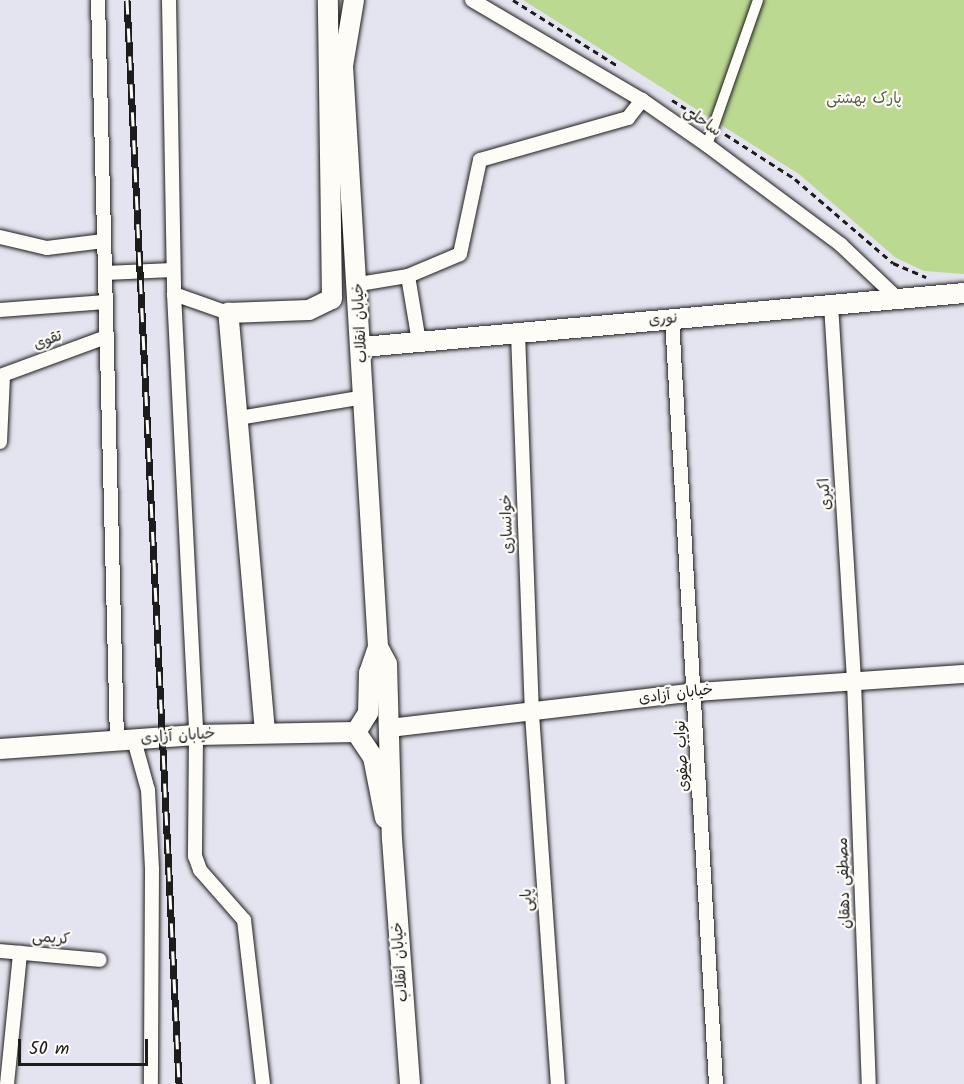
<!DOCTYPE html>
<meta charset="utf-8">
<style>
body{margin:0}
#map{position:relative;width:964px;height:1084px;overflow:hidden;background:#e4e4f0;font-family:Kalam,"Playpen Sans Arabic",sans-serif}
div>[style]{position:absolute}
.green>*{inset:0;background:#bcd991}
.path>*{height:3px;margin-top:-1.5px;transform-origin:0;background:repeating-linear-gradient(90deg,#1c1c1c 0 6px,transparent 0 10.5px)}
.roads{filter:drop-shadow(0 0 2px #1c1c1c) drop-shadow(0 0 2px #1c1c1c)}
.pedestrian>*{height:10px;margin:-5px;padding:0 5px;transform-origin:5px;border-radius:5px;background:#fdfcf7}
.minor>*{height:14px;margin:-7px;padding:0 7px;transform-origin:7px;border-radius:7px;background:#fdfcf7}
.tertiary>*{height:18px;margin:-9px;padding:0 9px;transform-origin:9px;border-radius:9px;background:#fdfcf7}
.secondary>*{height:20px;margin:-10px;padding:0 10px;transform-origin:10px;border-radius:10px;background:#fdfcf7}
.rail>*{height:7px;margin-top:-3.5px;transform-origin:0;background:repeating-linear-gradient(90deg,#fdfcf7 0 14px,#1c1c1c 0 28px);box-sizing:border-box;border-block:2px solid #1c1c1c}
span{translate:-50% -50%;white-space:nowrap;text-align:center;line-height:1.15;-webkit-text-stroke:4.5px #fdfcf7;paint-order:stroke}
.park-label{font-size:15px;color:#545e45}
.street-label{font-size:15px;color:#1c1c1c}
.scale{position:absolute;left:18px;top:1039px;width:130px;height:27px;box-sizing:border-box;border:3px solid #1c1c1c;border-top:0;padding-left:8px;font-size:18px;line-height:21px;white-space:nowrap;color:#1c1c1c;-webkit-text-stroke:4px #fdfcf7;paint-order:stroke}
</style>
<div id="map">
<div class="green">
<div style="clip-path:polygon(523px 0,964px 0,964px 274px,924px 271px,896px 258px,799px 174px)"></div>
</div>
<div class="path">
<div style="left:513px;top:0;width:124px;rotate:32.2deg"></div>
<div style="left:672px;top:100px;width:36px;rotate:32deg"></div>
<div style="left:725px;top:134px;width:83px;rotate:32.7deg"></div>
<div style="left:795px;top:179px;width:129px;rotate:40.6deg"></div>
<div style="left:893px;top:263px;width:36px;rotate:23deg"></div>
</div>
<div class="roads">
<div class="pedestrian">
<div style="left:707px;top:145px;width:154px;rotate:-70.6deg"></div>
</div>
<div class="minor">
<div style="left:98px;top:0;width:741px;rotate:88.53deg"></div>
<div style="left:169px;top:0;width:294px;rotate:89deg"></div>
<div style="left:174px;top:294px;width:57px;rotate:19.4deg"></div>
<div style="left:472px;top:0;width:197px;rotate:30.5deg"></div>
<div style="left:642px;top:100px;width:79px;rotate:34.7deg"></div>
<div style="left:707px;top:145px;width:167px;rotate:36.7deg"></div>
<div style="left:841px;top:245px;width:76px;rotate:43.4deg"></div>
<div style="left:0;top:237px;width:48px;rotate:13.2deg"></div>
<div style="left:47px;top:248px;width:57px;rotate:-7deg"></div>
<div style="left:105px;top:273px;width:68px;rotate:-2.5deg"></div>
<div style="left:408px;top:276px;width:67px;rotate:80.5deg"></div>
<div style="left:359px;top:284px;width:50px;rotate:-9.3deg"></div>
<div style="left:408px;top:276px;width:56px;rotate:-22.9deg"></div>
<div style="left:460px;top:254px;width:96px;rotate:-78deg"></div>
<div style="left:480px;top:160px;width:154px;rotate:-15.8deg"></div>
<div style="left:628px;top:118px;width:23px;rotate:-52deg"></div>
<div style="left:174px;top:294px;width:442px;rotate:87.1deg"></div>
<div style="left:196px;top:735px;width:121px;rotate:90.5deg"></div>
<div style="left:195px;top:856px;width:15px;rotate:70deg"></div>
<div style="left:200px;top:870px;width:67px;rotate:48.7deg"></div>
<div style="left:244px;top:920px;width:165px;rotate:83.4deg"></div>
<div style="left:831px;top:304px;width:378px;rotate:86.5deg"></div>
<div style="left:854px;top:681px;width:403px;rotate:87.9deg"></div>
<div style="left:0;top:310px;width:106px;rotate:-4.3deg"></div>
<div style="left:672px;top:319px;width:766px;rotate:86.71deg"></div>
<div style="left:518px;top:333px;width:381px;rotate:87.9deg"></div>
<div style="left:532px;top:714px;width:371px;rotate:86deg"></div>
<div style="left:0;top:376px;width:113px;rotate:-20.2deg"></div>
<div style="left:239px;top:418px;width:127px;rotate:-9.5deg"></div>
<div style="left:0;top:442px;width:66px;rotate:-87.4deg"></div>
<div style="left:134px;top:740px;width:52px;rotate:74.4deg"></div>
<div style="left:148px;top:790px;width:80px;rotate:87.1deg"></div>
<div style="left:152px;top:870px;width:214px;rotate:90.3deg"></div>
<div style="left:0;top:951px;width:100px;rotate:5.1deg"></div>
<div style="left:7px;top:1084px;width:132px;rotate:-84.3deg"></div>
</div>
<div class="tertiary">
<div style="left:390px;top:728px;width:309px;rotate:-6.7deg"></div>
<div style="left:697px;top:692px;width:268px;rotate:-3.9deg"></div>
</div>
<div class="secondary">
<div style="left:354px;top:0;width:67px;rotate:99.5deg"></div>
<div style="left:343px;top:66px;width:582px;rotate:86.55deg"></div>
<div style="left:378px;top:647px;width:28px;rotate:109deg"></div>
<div style="left:369px;top:673px;width:40px;rotate:91.4deg"></div>
<div style="left:368px;top:713px;width:22px;rotate:122deg"></div>
<div style="left:363px;top:347px;width:603px;rotate:-5.13deg"></div>
<div style="left:378px;top:647px;width:19px;rotate:62deg"></div>
<div style="left:387px;top:664px;width:175px;rotate:88.4deg"></div>
<div style="left:392px;top:839px;width:246px;rotate:85.8deg"></div>
<div style="left:265px;top:732px;width:421px;rotate:-95deg"></div>
<div style="left:228px;top:313px;width:81px;rotate:-2.1deg"></div>
<div style="left:309px;top:310px;width:25px;rotate:-26deg"></div>
<div style="left:332px;top:299px;width:299px;rotate:-90.8deg"></div>
<div style="left:356px;top:732px;width:30px;rotate:56deg"></div>
<div style="left:373px;top:757px;width:62px;rotate:78.9deg"></div>
<div style="left:0;top:749px;width:196px;rotate:-4.1deg"></div>
<div style="left:196px;top:735px;width:160px;rotate:-1.1deg"></div>
</div>
</div>
<div class="rail">
<div style="left:127px;top:0;width:1085px;rotate:87.25deg"></div>
</div>
<div class="park-label">
<span style="left:864px;top:100px">پارک بهشتی</span>
</div>
<div class="street-label">
<span style="left:702px;top:122px;rotate:35deg">ساحلی</span>
<span style="left:663px;top:320px;rotate:-5deg">نوری</span>
<span style="left:361px;top:323px;rotate:-93deg">خیابان انقلاب</span>
<span style="left:48px;top:341px;rotate:-21deg">تقوی</span>
<span style="left:826px;top:494px;rotate:-94deg">اکبری</span>
<span style="left:508px;top:524px;rotate:-92deg">خوانساری</span>
<span style="left:676px;top:695px;rotate:-7deg">خیابان آزادی</span>
<span style="left:178px;top:737px;rotate:-4deg">خیابان آزادی</span>
<span style="left:683px;top:756px;rotate:-93deg">نواب صفوی</span>
<span style="left:845px;top:883px;rotate:-92deg">مصطفی دهقان</span>
<span style="left:528px;top:900px;rotate:-94deg">پاپی</span>
<span style="left:51px;top:939px;rotate:5deg">کریمی</span>
<span style="left:401px;top:962px;rotate:-94deg">خیابان انقلاب</span>
</div>
<div class="scale">50 m</div>
</div>
